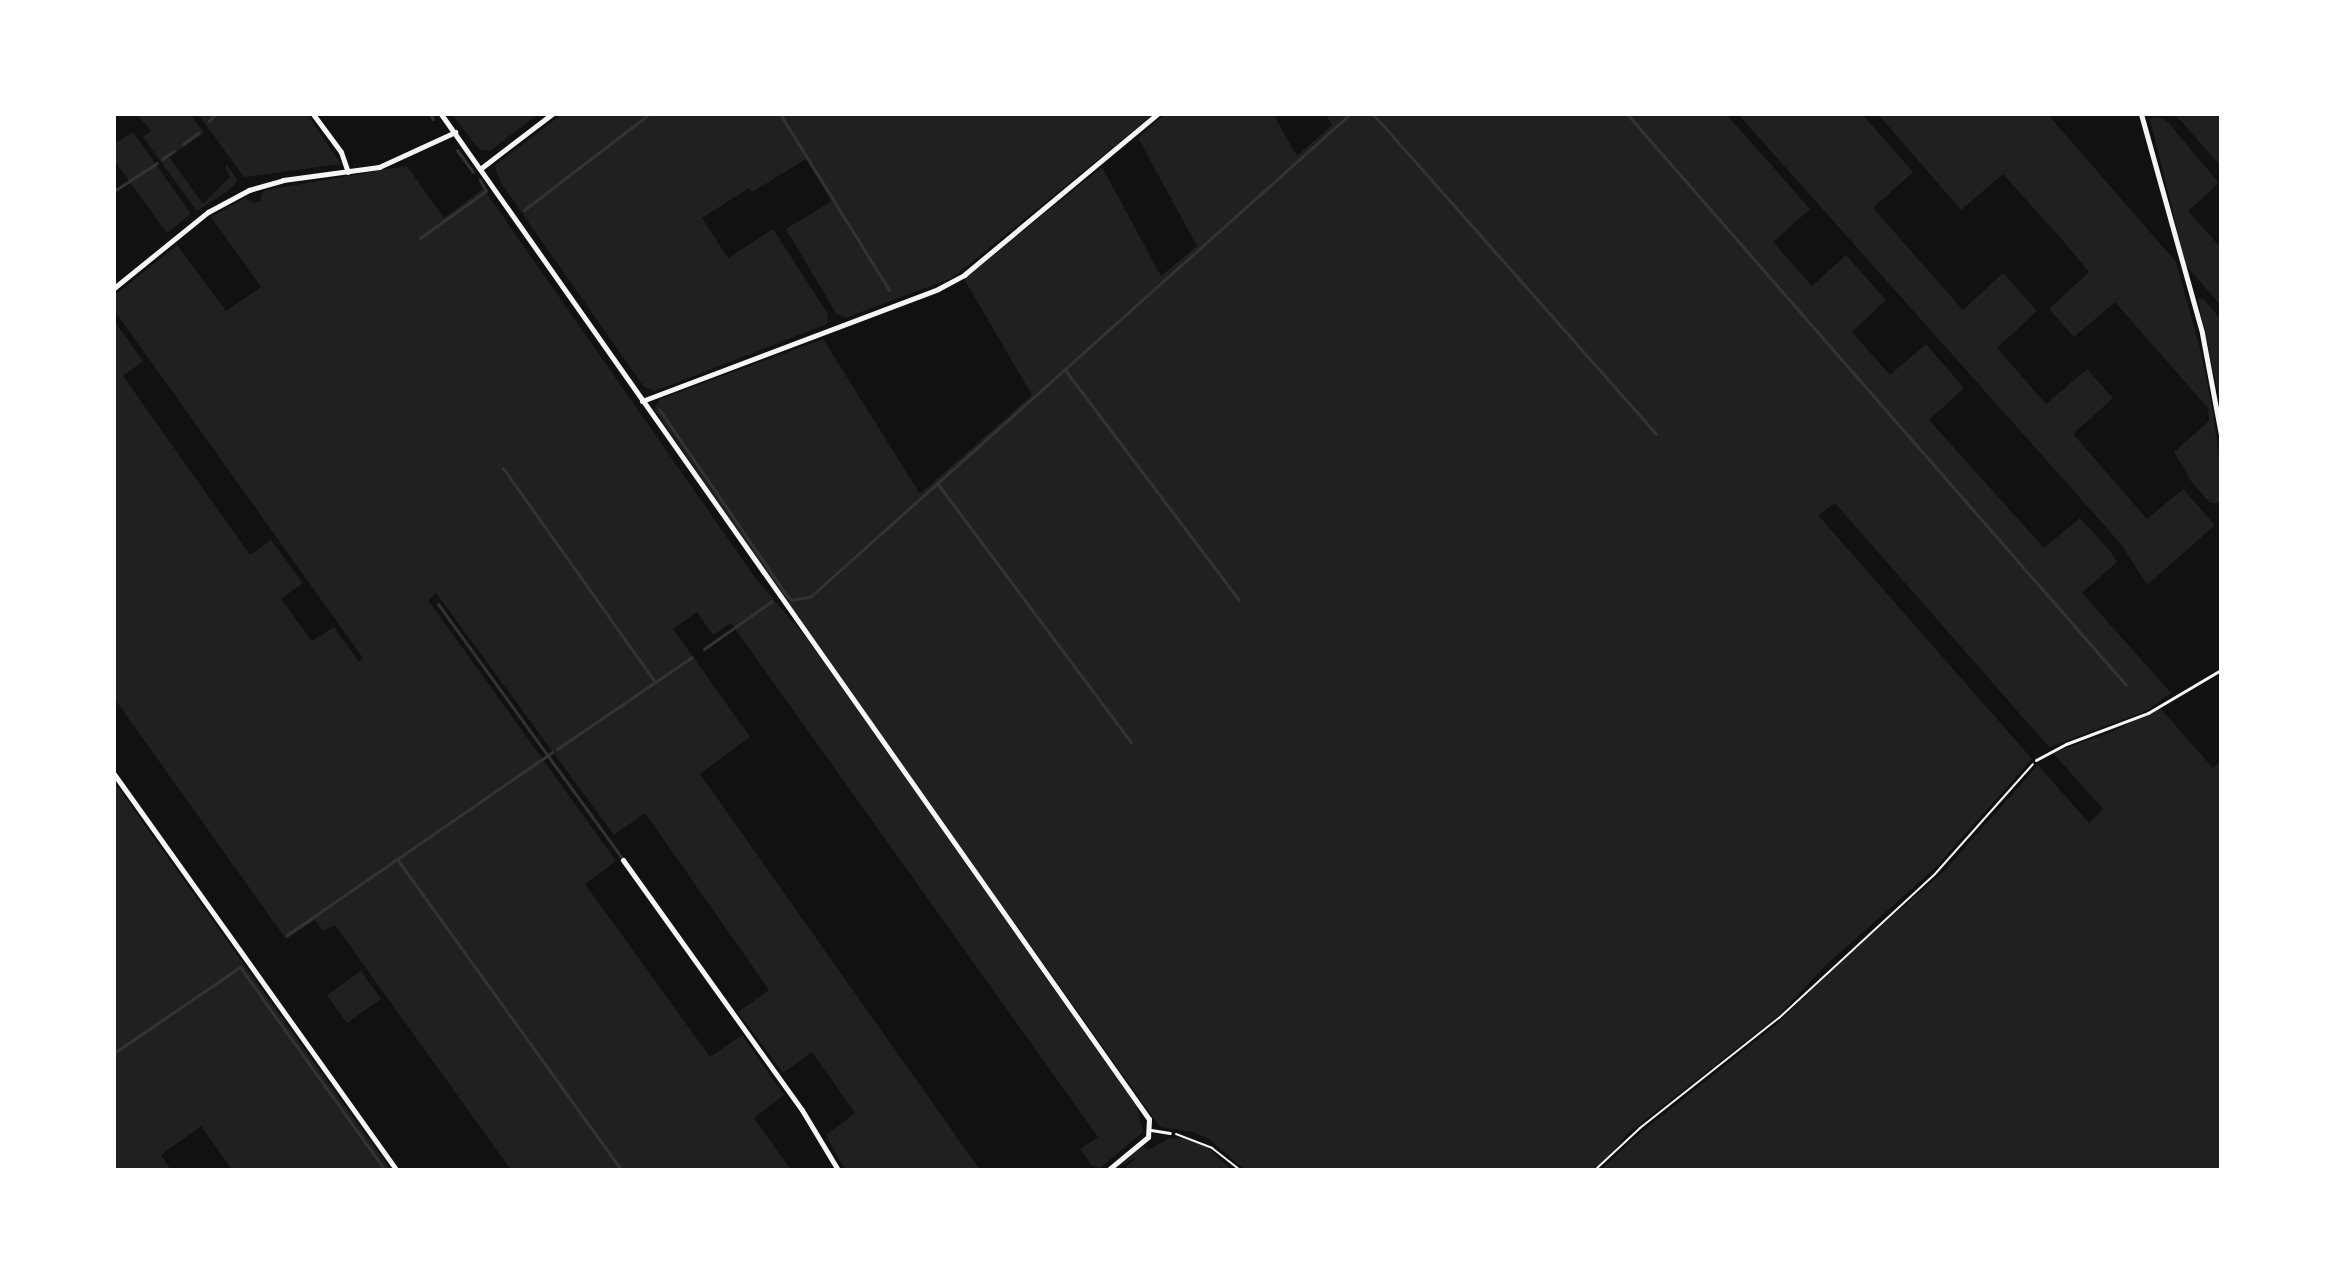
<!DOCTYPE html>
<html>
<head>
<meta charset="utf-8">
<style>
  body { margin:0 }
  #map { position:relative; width:2335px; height:1284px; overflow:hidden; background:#111; font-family:"Space Grotesk",sans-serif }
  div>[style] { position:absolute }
  .green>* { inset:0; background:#202020 }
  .stream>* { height:3px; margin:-1.5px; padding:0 1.5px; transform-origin:1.5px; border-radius:1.5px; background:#333 }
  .path>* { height:2px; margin:-1px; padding:0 1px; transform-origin:1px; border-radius:1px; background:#f5f5f5 }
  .service>* { height:3px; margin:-1.5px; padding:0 1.5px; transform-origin:1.5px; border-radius:1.5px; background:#f5f5f5 }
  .minor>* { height:5px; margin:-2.5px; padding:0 2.5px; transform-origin:2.5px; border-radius:2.5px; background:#f5f5f5 }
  span { translate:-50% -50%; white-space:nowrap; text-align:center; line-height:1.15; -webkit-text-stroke:6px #fff; paint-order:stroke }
  .frame { position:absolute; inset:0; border:116px solid #fff; pointer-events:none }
</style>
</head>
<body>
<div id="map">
  <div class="green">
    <div style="clip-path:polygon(137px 114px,190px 114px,204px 133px,169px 157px,203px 204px,230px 177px,225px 168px,227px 165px,238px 181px,226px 192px,197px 211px,143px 137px,151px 131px)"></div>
    <div style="clip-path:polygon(198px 114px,307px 114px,341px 164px,244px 177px)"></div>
    <div style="clip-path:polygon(452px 114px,538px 114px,490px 151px,481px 150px,473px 142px)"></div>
    <div style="clip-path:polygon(562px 114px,1154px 114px,952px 278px,845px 318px,836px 313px,786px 229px,832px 201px,806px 159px,752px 192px,749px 188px,702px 218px,728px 258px,773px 229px,828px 314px,827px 324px,655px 391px,644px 387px,501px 183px,494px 166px)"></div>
    <div style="clip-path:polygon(1165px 114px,1273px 114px,1297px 156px,1332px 125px,1326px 114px,1726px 114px,1810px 209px,1773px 242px,1812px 286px,1846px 255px,1886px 300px,1852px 332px,1890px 375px,1926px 344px,1964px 388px,1929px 420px,2044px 548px,2080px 518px,2110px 551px,2117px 562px,2082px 593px,2171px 693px,2146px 711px,2049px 747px,1835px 503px,1818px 515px,2032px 759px,1934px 869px,1826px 965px,1778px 1016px,1627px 1134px,1605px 1162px,1590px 1170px,1245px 1170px,1209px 1139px,1193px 1132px,1160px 1127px,784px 599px,654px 409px,660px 399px,823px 339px,920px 494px,1032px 395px,964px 279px,1102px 167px,1161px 276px,1197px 246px,1138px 138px)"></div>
    <div style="clip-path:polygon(1738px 114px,1862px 114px,1913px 172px,1873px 208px,1963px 310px,2003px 273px,2037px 311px,1997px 348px,2046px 404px,2087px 369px,2113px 398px,2073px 434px,2147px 519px,2183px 489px,2215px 525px,2147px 585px,2121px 544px)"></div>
    <div style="clip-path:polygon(1878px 114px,2053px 114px,2050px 117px,2176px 262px,2201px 352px,2213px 413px,2221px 471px,2221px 503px,2210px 503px,2191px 481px,2174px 452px,2209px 421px,2208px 408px,2115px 302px,2074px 337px,2049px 309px,2089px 272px,2065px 243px,2003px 174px,1961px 210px)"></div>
    <div style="clip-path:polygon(2174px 114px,2221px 114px,2221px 167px,2184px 124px)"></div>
    <div style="clip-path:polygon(2158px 117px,2167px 121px,2219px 183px,2188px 211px,2221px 248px,2221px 306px,2186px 265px,2150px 119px)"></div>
    <div style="clip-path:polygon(133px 132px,191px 214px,167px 233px,114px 160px,114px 144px)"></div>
    <div style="clip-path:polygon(407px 166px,444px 218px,483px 189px,490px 198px,756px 579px,808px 640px,1137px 1107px,1143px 1132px,1100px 1168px,1092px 1166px,1080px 1149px,1098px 1137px,731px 623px,713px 635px,697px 612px,673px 629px,750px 737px,700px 774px,980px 1170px,845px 1170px,826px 1135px,855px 1113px,812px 1052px,783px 1073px,738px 1012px,769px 990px,645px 813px,614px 835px,436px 593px,428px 600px,616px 861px,585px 884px,710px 1057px,742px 1035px,784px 1095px,754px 1118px,791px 1170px,511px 1170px,335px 925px,323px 931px,315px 920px,286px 939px,114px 698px,114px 321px,143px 361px,123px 376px,250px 555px,271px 540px,303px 583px,281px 599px,312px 641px,334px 627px,359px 662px,363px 658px,114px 310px,114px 296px,177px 245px,226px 311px,261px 287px,211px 217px,245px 198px,254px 203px,261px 201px,261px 194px,266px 190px)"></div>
    <div style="clip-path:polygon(2203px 298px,2221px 320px,2221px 407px,2198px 299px)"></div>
    <div style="clip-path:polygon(2160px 708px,2213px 768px,2221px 760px,2221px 1170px,1601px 1170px,1634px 1138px,1777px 1024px,1847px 956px,1944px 871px,2038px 765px,2089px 823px,2103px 809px,2053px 753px,2116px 730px)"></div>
    <div style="clip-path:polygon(114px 782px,240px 959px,391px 1170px,232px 1170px,201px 1126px,161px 1155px,171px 1170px,114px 1170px)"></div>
    <div style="clip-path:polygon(361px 971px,381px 999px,347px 1023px,327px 995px)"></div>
    <div style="clip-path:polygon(1185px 1137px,1206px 1146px,1232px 1170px,1123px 1170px,1136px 1157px,1114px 1170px,1143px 1146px,1148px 1150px,1168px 1139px)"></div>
  </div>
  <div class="stream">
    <div style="left:430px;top:114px;width:6px;rotate:59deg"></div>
    <div style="left:780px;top:114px;width:207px;rotate:58.2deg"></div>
    <div style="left:1373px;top:114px;width:427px;rotate:48.5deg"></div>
    <div style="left:1627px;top:114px;width:758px;rotate:48.85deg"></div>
    <div style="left:209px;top:121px;width:9px;rotate:-49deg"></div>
    <div style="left:183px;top:144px;width:19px;rotate:-36deg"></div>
    <div style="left:457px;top:150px;width:27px;rotate:54deg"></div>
    <div style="left:162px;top:159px;width:14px;rotate:-34deg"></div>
    <div style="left:114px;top:191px;width:51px;rotate:-33.1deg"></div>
    <div style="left:524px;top:210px;width:158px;rotate:-37.5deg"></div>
    <div style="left:420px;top:238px;width:81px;rotate:-35.5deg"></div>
    <div style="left:486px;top:191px;width:13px;rotate:-119deg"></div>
    <div style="left:1065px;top:370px;width:288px;rotate:52.9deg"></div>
    <div style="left:659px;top:409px;width:223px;rotate:55.6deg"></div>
    <div style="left:785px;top:593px;width:9px;rotate:49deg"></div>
    <div style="left:791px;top:600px;width:19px;rotate:-9deg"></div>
    <div style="left:810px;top:597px;width:724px;rotate:-41.81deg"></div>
    <div style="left:503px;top:468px;width:262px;rotate:54.6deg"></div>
    <div style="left:937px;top:483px;width:324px;rotate:53.2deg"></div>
    <div style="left:438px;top:604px;width:316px;rotate:54.1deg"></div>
    <div style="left:704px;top:649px;width:83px;rotate:-35.2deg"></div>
    <div style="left:557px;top:749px;width:163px;rotate:-34.3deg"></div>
    <div style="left:397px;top:859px;width:383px;rotate:54.2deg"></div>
    <div style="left:287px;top:935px;width:322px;rotate:-34.6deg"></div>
    <div style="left:114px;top:1053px;width:153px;rotate:-34.3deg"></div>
    <div style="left:240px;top:967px;width:249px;rotate:54.5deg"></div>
  </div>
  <div class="path">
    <div style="left:1176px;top:1134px;width:39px;rotate:21deg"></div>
    <div style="left:1212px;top:1148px;width:36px;rotate:38deg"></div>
    <div style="left:1595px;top:1170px;width:62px;rotate:-43deg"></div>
    <div style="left:1640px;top:1128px;width:177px;rotate:-38.4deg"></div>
    <div style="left:1779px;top:1018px;width:212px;rotate:-42.7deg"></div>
    <div style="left:1935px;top:874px;width:147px;rotate:-48.3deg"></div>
  </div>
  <div class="service">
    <div style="left:2036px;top:760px;width:34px;rotate:-28deg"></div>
    <div style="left:2066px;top:744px;width:88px;rotate:-20.7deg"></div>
    <div style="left:2148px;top:713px;width:82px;rotate:-30.6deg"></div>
    <div style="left:1151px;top:1130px;width:19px;rotate:9deg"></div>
  </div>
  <div class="minor">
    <div style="left:313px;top:114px;width:47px;rotate:53.6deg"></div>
    <div style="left:341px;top:152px;width:21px;rotate:71deg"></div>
    <div style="left:441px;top:114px;width:1229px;rotate:54.84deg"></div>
    <div style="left:1149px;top:1119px;width:18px;rotate:93deg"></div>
    <div style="left:1148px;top:1137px;width:52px;rotate:140.5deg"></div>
    <div style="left:2141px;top:114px;width:227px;rotate:74.4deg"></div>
    <div style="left:2202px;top:333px;width:104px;rotate:79.4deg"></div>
    <div style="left:480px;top:169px;width:91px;rotate:-37.4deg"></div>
    <div style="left:114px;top:288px;width:121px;rotate:-39deg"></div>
    <div style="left:208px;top:212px;width:47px;rotate:-28.2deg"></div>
    <div style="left:249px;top:190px;width:35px;rotate:-16deg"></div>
    <div style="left:283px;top:180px;width:97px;rotate:-7.7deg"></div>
    <div style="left:379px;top:167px;width:84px;rotate:-24.7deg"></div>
    <div style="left:642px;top:401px;width:316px;rotate:-20.7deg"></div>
    <div style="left:938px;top:289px;width:30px;rotate:-28deg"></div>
    <div style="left:964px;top:275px;width:251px;rotate:-39.8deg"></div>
    <div style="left:2221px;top:651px;width:34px;rotate:90deg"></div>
    <div style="left:114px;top:774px;width:486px;rotate:54.5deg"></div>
    <div style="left:623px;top:860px;width:307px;rotate:54.4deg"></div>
    <div style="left:802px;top:1110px;width:70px;rotate:59deg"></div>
  </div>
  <div class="frame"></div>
</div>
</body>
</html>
